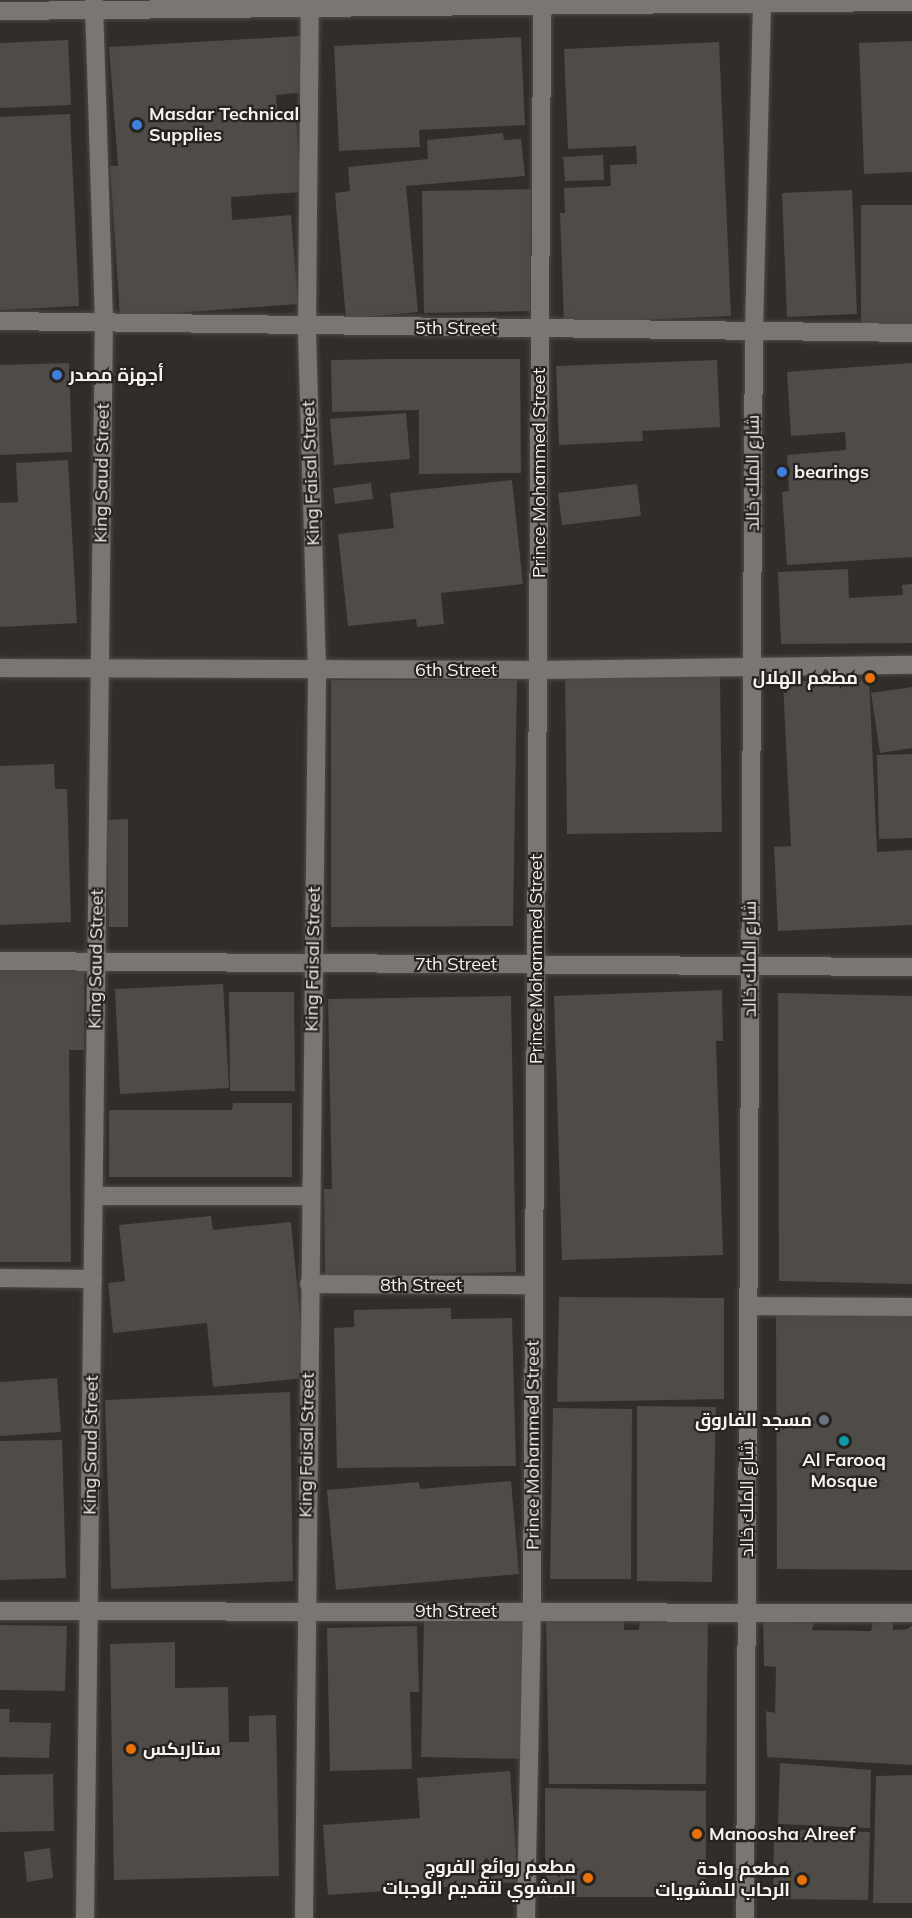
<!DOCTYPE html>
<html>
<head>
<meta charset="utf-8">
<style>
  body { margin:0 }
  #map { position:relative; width:912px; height:1918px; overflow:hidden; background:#312d29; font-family:Mulish,Cairo,sans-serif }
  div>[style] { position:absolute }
  .building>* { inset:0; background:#4f4b47 }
  .roads { filter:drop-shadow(0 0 2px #4d4a47) drop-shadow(0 0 2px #4d4a47) }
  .minor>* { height:18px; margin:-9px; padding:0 9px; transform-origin:9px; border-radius:9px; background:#7a7671 }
  .dots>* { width:16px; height:16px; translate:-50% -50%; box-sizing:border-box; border:3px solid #272320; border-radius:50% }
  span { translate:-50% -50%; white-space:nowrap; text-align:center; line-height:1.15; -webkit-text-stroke:4.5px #272320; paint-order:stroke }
  .poi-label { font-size:18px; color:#f5f3f0; font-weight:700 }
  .left { translate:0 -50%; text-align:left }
  .right { translate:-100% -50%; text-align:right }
  .street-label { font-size:18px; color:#f5f3f0 }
</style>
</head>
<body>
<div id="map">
  <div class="building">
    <div style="clip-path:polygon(301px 36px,305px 92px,276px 95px,278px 119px,296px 117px,301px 192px,231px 197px,232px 220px,291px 215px,298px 304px,120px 317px,110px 166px,118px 166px,109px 47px)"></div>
    <div style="clip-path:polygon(521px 37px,525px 125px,419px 130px,420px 147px,339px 151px,334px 46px)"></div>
    <div style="clip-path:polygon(68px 40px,71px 105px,0 108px,0 43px)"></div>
    <div style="clip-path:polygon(912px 41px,912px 172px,864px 174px,859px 43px)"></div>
    <div style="clip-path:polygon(719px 42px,731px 316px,564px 323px,560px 213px,565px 213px,564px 188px,611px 186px,610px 165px,637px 164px,636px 146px,568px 149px,564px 49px)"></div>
    <div style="clip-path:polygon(70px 114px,79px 306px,0 310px,0 117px)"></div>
    <div style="clip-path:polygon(503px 133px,504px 140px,521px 139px,525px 176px,406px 186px,418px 312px,346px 319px,335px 193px,350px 191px,348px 167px,428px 159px,427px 140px)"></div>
    <div style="clip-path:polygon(603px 155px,604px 180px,565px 181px,563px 157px)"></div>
    <div style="clip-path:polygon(531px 189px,530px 311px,424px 313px,422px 191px)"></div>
    <div style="clip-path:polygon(852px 190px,857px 314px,787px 317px,782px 193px)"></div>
    <div style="clip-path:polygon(861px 205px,912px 205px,912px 324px,861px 324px)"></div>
    <div style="clip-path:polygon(388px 359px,520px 359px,521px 473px,419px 474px,419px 410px,332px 412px,331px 360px)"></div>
    <div style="clip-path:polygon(717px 360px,720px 427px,642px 431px,643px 441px,559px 445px,556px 366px)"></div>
    <div style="clip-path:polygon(69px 363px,72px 452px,0 455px,0 365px)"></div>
    <div style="clip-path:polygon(912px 363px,912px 557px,787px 565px,782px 492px,789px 491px,787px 455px,846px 450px,845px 432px,791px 436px,787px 372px)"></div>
    <div style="clip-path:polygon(406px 413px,410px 459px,334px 465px,330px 419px)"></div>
    <div style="clip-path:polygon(68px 460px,77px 623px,0 627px,0 503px,18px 502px,16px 463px)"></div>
    <div style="clip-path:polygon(512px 480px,523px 584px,441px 593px,444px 624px,417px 627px,416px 619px,348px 626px,338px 534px,394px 528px,390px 493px)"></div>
    <div style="clip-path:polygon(371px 483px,373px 499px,335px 504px,333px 488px)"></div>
    <div style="clip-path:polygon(637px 484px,641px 516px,562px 525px,558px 493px)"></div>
    <div style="clip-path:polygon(848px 569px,849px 598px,903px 595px,902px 585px,912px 584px,912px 643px,781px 644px,778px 572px)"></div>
    <div style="clip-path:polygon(720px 672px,722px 832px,567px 834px,565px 674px)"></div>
    <div style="clip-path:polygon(869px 678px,877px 852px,912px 850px,912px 925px,778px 931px,774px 847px,791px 846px,783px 682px)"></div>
    <div style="clip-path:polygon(331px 680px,517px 680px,513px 926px,331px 927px)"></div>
    <div style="clip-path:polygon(912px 687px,912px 748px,880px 753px,871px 693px)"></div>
    <div style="clip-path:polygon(912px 754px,912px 838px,879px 839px,877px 755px)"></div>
    <div style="clip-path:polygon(54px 764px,55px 789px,67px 789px,71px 922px,0 925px,0 766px)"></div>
    <div style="clip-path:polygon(128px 819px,128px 927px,109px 927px,107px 820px)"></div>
    <div style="clip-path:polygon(84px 964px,84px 1050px,69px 1050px,71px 1262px,0 1262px,0 965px)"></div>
    <div style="clip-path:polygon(223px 984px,229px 1088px,120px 1094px,115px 989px)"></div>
    <div style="clip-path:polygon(722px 990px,723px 1041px,716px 1041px,723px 1255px,562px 1260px,554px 996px)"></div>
    <div style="clip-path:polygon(229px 992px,294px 992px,295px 1091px,230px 1091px)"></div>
    <div style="clip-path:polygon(778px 993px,912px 996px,912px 1284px,779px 1281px)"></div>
    <div style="clip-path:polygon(511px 996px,516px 1272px,325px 1276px,324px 1189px,332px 1189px,328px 999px)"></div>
    <div style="clip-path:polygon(233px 1103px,292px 1103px,292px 1177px,109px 1177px,109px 1110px,232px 1110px)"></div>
    <div style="clip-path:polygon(211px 1216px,213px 1230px,291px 1222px,306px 1378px,213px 1387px,207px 1323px,113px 1333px,108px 1283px,125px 1281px,119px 1225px)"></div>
    <div style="clip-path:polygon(559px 1297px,724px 1298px,724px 1399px,557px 1402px)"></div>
    <div style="clip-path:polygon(451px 1308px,451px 1319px,512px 1318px,516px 1466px,337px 1468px,334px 1328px,354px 1327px,354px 1310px)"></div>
    <div style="clip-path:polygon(776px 1309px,912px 1312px,912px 1570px,777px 1569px)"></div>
    <div style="clip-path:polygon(57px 1378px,61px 1432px,0 1436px,0 1382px)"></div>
    <div style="clip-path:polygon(290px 1392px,293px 1581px,111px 1589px,105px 1400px)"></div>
    <div style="clip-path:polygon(637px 1406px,716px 1407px,712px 1582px,637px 1581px)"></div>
    <div style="clip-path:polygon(553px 1408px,632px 1409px,631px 1579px,550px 1579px)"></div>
    <div style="clip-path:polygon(62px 1440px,66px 1578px,0 1580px,0 1441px)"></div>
    <div style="clip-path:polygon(511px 1481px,519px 1574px,336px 1590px,327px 1490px,419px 1482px,420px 1489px)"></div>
    <div style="clip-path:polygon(546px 1617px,624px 1617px,624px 1630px,639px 1630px,640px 1617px,708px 1618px,706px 1784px,549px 1784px)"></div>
    <div style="clip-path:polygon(424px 1618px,533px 1620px,530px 1759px,421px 1757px)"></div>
    <div style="clip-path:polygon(763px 1621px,814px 1623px,812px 1630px,871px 1631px,873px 1622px,893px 1622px,893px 1630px,908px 1629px,912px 1625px,912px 1765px,767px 1757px,766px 1711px,775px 1713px,776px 1667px,764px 1666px)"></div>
    <div style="clip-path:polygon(0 1625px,67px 1626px,65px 1691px,0 1690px)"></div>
    <div style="clip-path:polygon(417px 1626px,419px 1692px,410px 1692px,412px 1769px,330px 1771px,327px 1628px)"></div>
    <div style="clip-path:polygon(175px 1642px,175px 1688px,228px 1687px,229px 1742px,249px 1742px,249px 1716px,276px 1715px,279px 1876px,114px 1880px,110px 1644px)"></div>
    <div style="clip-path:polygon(0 1709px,10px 1709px,9px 1722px,51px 1723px,49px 1758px,0 1757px)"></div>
    <div style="clip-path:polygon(780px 1763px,871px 1770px,870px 1828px,778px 1824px)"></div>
    <div style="clip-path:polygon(510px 1771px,518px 1882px,328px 1895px,323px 1825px,420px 1818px,417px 1778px)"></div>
    <div style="clip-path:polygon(53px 1774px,54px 1831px,0 1832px,0 1775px)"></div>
    <div style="clip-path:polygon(912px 1775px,912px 1903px,873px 1903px,876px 1776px)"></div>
    <div style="clip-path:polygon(545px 1788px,706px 1791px,706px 1897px,545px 1897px)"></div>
    <div style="clip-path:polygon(774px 1829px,870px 1832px,868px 1900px,773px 1899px)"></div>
    <div style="clip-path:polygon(50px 1848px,53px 1878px,27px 1882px,24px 1852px)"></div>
  </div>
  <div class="roads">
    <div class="minor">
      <div style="left:0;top:11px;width:912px;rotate:-0.57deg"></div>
      <div style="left:0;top:321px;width:912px;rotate:0.75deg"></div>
      <div style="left:0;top:668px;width:537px;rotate:0.21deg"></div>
      <div style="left:537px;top:670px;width:375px;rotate:-0.8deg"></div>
      <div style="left:0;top:961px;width:912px;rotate:0.38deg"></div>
      <div style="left:94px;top:1196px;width:216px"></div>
      <div style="left:0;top:1278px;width:93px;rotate:0.6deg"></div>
      <div style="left:309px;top:1284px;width:225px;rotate:0.3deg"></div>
      <div style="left:748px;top:1306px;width:164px;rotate:0.3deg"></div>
      <div style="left:0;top:1611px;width:912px;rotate:0.13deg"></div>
      <div style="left:85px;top:1918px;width:1596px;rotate:-89.32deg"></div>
      <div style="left:104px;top:322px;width:322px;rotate:-91.8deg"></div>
      <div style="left:304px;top:1918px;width:1248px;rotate:-89.4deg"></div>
      <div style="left:317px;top:670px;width:342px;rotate:-91.7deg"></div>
      <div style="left:307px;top:328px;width:328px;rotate:-89.5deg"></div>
      <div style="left:526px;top:1918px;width:307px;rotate:-88.9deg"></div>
      <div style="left:532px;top:1611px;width:1611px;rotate:-89.64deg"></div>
      <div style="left:745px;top:1918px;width:1587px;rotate:-89.68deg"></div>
      <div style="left:754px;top:331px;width:331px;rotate:-88.6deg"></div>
    </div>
  </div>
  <div class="dots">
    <div style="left:137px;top:125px;background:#3f7fe0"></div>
    <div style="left:57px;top:375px;background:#3f7fe0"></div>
    <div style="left:782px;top:472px;background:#3f7fe0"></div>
    <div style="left:870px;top:678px;background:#e8710a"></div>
    <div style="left:824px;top:1420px;background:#6b7280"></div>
    <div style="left:844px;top:1441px;background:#0f9aa8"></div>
    <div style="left:131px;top:1749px;background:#e8710a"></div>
    <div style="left:697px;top:1834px;background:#e8710a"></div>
    <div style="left:588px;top:1878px;background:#e8710a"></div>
    <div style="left:802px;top:1880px;background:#e8710a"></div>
  </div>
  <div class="poi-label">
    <span class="left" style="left:149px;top:125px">Masdar Technical<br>Supplies</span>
    <span class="left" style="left:69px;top:375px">أجهزة مصدر</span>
    <span class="left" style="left:794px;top:472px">bearings</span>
    <span class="right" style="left:858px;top:678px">مطعم الهلال</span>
    <span class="right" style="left:812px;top:1420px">مسجد الفاروق</span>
    <span style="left:844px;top:1471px">Al Farooq<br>Mosque</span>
    <span class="left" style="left:143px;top:1749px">ستاربكس</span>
    <span class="left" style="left:709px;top:1834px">Manoosha Alreef</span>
    <span class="right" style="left:576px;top:1878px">مطعم روائع الفروج<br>المشوي لتقديم الوجبات</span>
    <span class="right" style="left:790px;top:1880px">مطعم واحة<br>الرحاب للمشويات</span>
  </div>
  <div class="street-label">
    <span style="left:456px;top:328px">5th Street</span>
    <span style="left:102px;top:473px;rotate:-89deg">King Saud Street</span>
    <span style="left:311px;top:473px;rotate:-92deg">King Faisal Street</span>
    <span style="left:539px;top:473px;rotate:-90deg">Prince Mohammed Street</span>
    <span style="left:753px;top:473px;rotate:-90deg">شارع الملك خالد</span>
    <span style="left:456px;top:670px">6th Street</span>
    <span style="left:96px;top:959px;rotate:-89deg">King Saud Street</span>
    <span style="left:313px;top:959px;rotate:-89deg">King Faisal Street</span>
    <span style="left:536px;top:959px;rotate:-90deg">Prince Mohammed Street</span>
    <span style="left:750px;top:959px;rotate:-90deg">شارع الملك خالد</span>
    <span style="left:456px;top:964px">7th Street</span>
    <span style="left:421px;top:1285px">8th Street</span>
    <span style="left:91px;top:1445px;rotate:-89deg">King Saud Street</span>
    <span style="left:307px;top:1445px;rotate:-89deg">King Faisal Street</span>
    <span style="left:533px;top:1445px;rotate:-90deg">Prince Mohammed Street</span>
    <span style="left:747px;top:1499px;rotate:-90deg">شارع الملك خالد</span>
    <span style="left:456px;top:1611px">9th Street</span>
  </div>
</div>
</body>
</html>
